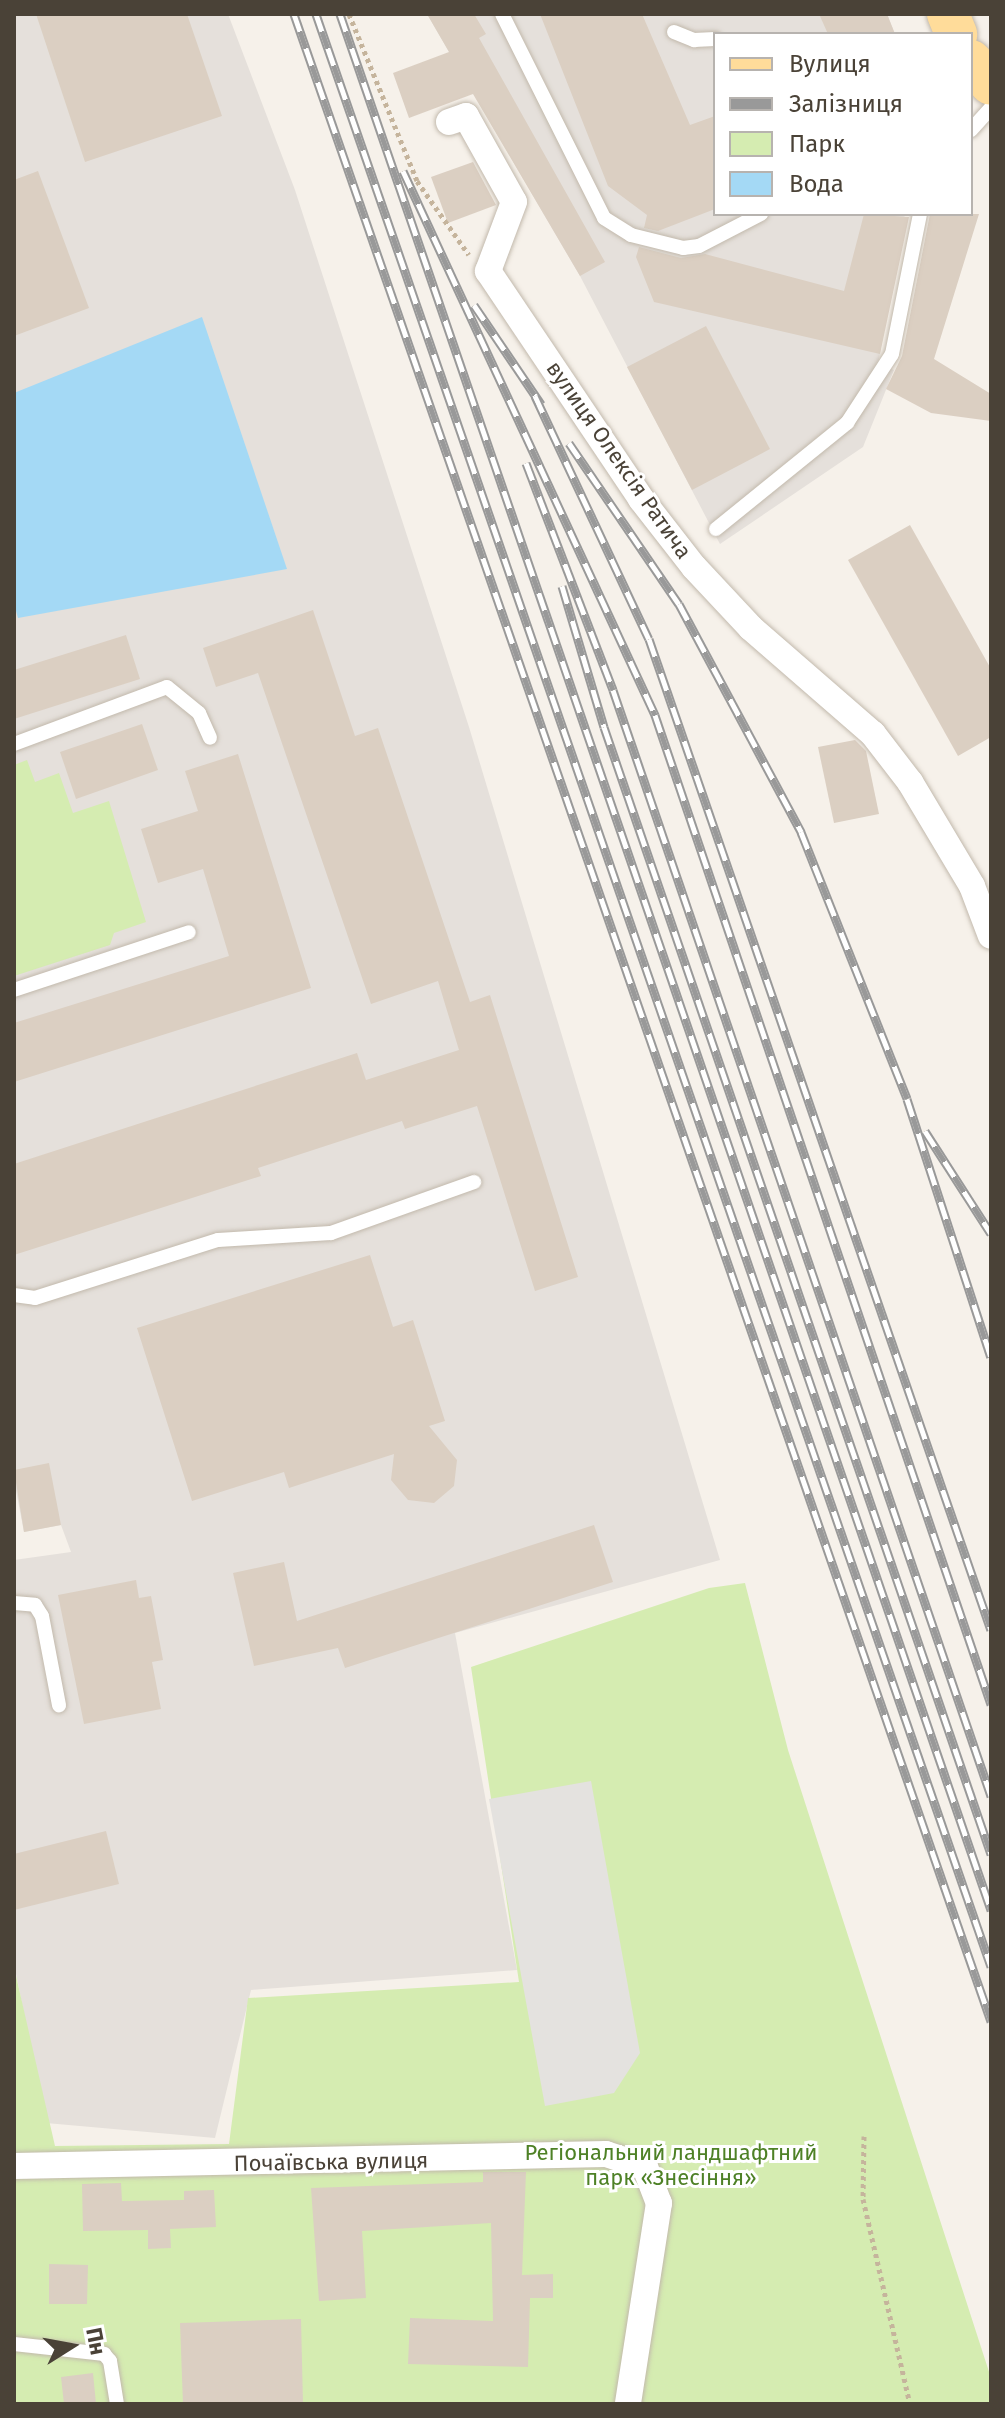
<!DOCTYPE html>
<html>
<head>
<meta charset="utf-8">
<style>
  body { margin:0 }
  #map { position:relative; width:1005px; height:2418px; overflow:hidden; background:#f6f1ea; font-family:"Fira Sans",sans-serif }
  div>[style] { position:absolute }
  .industrial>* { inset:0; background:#e5e0db }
  .green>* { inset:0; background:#d5ecb1 }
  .parking>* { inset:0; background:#e4e2df }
  .water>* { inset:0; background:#a4d9f5 }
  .building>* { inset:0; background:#dbcfc2 }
  .path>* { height:5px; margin-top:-2.5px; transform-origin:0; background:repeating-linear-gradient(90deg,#c5b49c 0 4px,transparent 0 8px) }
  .roads { filter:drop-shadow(0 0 2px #c2b9ac) drop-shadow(0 0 2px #c2b9ac) }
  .service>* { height:14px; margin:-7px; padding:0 7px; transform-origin:7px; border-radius:7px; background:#fff }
  .minor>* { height:26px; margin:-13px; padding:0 13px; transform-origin:13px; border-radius:13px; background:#fff }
  .primary>* { height:42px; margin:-21px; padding:0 21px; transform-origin:21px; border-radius:21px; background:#ffdc9a }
  .rail>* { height:9px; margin-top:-4.5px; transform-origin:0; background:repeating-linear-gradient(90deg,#fff 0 18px,#999 0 36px); box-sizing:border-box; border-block:2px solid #999 }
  span { translate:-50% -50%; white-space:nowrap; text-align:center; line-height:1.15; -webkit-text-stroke:6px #fff; paint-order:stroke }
  .street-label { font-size:22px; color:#4a4237 }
  .park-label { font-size:22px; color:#4e8126 }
  .frame { position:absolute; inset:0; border:16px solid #4a4237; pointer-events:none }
  .legend { position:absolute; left:713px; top:32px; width:260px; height:184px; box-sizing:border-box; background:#fff; border:2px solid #b7b3af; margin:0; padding:10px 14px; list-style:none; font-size:24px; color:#4a4237 }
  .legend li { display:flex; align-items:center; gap:16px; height:40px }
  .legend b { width:40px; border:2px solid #b7b3af }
  .north { position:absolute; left:32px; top:2306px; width:80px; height:80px; -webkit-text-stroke:6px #fff; paint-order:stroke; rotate:79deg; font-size:22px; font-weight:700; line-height:32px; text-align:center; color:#4a4237 }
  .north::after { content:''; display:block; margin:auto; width:28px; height:36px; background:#4a4237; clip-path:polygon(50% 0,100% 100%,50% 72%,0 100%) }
</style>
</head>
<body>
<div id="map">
  <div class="industrial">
    <div style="clip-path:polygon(14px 14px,228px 14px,295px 190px,469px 727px,720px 1560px,455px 1633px,517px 1970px,251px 1990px,215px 2138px,46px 2123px,14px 1964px,14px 1560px,71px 1552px,61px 1525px,24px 1532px,14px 1480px)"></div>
    <div style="clip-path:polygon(427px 14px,887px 14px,895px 34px,715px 34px,715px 214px,905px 214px,878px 364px,894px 370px,863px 447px,720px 544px,580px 276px)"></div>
  </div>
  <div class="green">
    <div style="clip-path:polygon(27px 760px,35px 782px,59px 773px,73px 813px,109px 801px,146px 922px,114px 933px,110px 945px,14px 976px,14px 765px)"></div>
    <div style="clip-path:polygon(745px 1583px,788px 1750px,991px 2378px,991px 2404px,14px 2404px,14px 1967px,55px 2146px,229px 2144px,248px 1998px,519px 1982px,471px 1667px,709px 1588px)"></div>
  </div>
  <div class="parking">
    <div style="clip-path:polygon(591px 1781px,640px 2053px,614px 2093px,545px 2106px,489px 1799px)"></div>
  </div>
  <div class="water">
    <div style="clip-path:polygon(202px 317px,287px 569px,18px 618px,14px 604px,14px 393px)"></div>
  </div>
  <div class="building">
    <div style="clip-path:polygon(36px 14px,187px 14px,222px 116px,85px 162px)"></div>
    <div style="clip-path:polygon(427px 14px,474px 14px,486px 34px,479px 38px,605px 262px,580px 276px,473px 94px,409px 118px,393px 73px,449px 52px)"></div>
    <div style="clip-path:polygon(540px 14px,642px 14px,690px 125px,715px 116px,715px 209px,658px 231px,644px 228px,647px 215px,608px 186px)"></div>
    <div style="clip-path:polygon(819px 14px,887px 14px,895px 34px,828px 34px)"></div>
    <div style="clip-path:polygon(473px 162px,496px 205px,448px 223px,431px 177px)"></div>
    <div style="clip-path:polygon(38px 171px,89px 308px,14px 336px,14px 180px)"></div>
    <div style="clip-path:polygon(864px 214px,909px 217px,880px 354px,654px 302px,636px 257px,639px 247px,681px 258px,705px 254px,844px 291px)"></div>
    <div style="clip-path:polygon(930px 214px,979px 214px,934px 359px,991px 394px,991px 421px,931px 413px,886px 389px,902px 356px)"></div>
    <div style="clip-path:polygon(706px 326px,770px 449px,692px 490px,627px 367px)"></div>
    <div style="clip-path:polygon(910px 525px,991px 669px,991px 737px,958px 756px,848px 560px)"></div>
    <div style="clip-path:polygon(313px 610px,355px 736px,378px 728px,470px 1002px,490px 995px,578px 1277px,535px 1291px,477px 1106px,405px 1129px,402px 1121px,258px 1168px,261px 1176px,14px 1255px,14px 1164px,357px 1053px,366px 1080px,459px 1050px,438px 981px,371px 1004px,258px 673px,216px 687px,203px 648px)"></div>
    <div style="clip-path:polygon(126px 635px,140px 679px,14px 719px,14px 670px)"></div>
    <div style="clip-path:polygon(142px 724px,158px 770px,76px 799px,60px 752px)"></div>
    <div style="clip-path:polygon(855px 740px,866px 751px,879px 814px,834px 823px,818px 747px)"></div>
    <div style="clip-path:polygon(238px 754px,311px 988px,14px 1082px,14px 1023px,229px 956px,203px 869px,158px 883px,141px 829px,198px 811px,185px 771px)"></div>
    <div style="clip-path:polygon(370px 1255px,393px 1327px,413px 1320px,445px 1421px,429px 1426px,457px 1460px,454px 1486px,434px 1503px,408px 1500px,391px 1480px,394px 1454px,289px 1488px,284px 1472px,192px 1501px,137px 1328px)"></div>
    <div style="clip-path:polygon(49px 1463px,61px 1525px,24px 1532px,14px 1470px)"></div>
    <div style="clip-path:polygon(594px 1525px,613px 1582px,345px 1668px,338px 1648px,254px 1666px,233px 1573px,284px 1562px,297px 1621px)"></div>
    <div style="clip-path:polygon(136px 1580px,139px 1598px,151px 1596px,163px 1660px,152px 1662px,161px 1709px,84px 1724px,58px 1595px)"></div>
    <div style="clip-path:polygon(106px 1831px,119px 1884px,14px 1910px,14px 1854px)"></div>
    <div style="clip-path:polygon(483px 2172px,526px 2172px,522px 2275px,553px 2274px,553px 2298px,530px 2298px,528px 2367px,408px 2364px,410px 2318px,493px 2321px,491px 2223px,362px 2231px,366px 2298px,319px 2301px,311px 2188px,483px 2182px)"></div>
    <div style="clip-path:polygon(121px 2183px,122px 2201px,184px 2200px,184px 2191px,214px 2190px,216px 2227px,170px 2229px,171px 2248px,148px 2249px,148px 2230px,83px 2231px,82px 2184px)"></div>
    <div style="clip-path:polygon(49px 2264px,88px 2265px,87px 2304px,49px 2304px)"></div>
    <div style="clip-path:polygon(301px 2319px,303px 2404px,183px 2404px,180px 2323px)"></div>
    <div style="clip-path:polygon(93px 2373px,96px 2404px,64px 2404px,61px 2377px)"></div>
  </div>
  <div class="path">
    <div style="left:349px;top:14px;width:180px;rotate:67.8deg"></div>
    <div style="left:417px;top:181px;width:90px;rotate:54.9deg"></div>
    <div style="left:864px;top:2136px;width:63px;rotate:90.9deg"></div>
    <div style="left:863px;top:2199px;width:210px;rotate:77.1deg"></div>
  </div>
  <div class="roads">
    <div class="service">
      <div style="left:502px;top:14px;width:228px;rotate:63.4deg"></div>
      <div style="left:604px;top:218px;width:32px;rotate:32deg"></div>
      <div style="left:631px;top:235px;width:54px;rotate:14deg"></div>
      <div style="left:683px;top:248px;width:16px;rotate:-7deg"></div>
      <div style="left:699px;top:246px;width:70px;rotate:-27.3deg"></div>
      <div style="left:674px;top:32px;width:22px;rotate:22deg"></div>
      <div style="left:694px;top:40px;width:21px;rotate:-3deg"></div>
      <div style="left:971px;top:130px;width:30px;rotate:-48deg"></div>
      <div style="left:716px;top:529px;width:169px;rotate:-39deg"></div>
      <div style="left:847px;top:423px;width:82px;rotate:-56.9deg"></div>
      <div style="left:892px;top:354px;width:143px;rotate:-78.7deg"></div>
      <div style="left:14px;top:744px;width:163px;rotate:-20.4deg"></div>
      <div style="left:167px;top:687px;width:41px;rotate:39.1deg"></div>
      <div style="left:199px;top:713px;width:27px;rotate:66deg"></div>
      <div style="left:14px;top:990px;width:184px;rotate:-18.3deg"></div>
      <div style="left:14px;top:1295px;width:21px;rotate:8deg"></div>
      <div style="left:35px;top:1298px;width:192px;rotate:-17.6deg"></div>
      <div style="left:218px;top:1240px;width:113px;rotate:-3.5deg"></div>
      <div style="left:331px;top:1233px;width:152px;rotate:-19.6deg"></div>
      <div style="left:14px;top:1603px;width:21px;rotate:5deg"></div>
      <div style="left:35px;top:1605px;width:13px;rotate:58deg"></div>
      <div style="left:42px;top:1616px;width:91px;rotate:79.2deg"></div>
      <div style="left:14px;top:2344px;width:91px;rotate:6.3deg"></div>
      <div style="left:104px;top:2354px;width:9px;rotate:49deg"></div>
      <div style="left:110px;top:2361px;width:44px;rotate:80.8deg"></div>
    </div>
    <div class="minor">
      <div style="left:449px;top:122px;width:18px;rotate:-19deg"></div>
      <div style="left:466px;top:116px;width:98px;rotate:60.8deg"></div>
      <div style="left:514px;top:202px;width:74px;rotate:110.6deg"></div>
      <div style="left:488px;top:271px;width:275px;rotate:56.1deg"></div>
      <div style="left:641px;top:499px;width:86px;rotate:52.1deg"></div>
      <div style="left:694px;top:567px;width:83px;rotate:46.9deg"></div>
      <div style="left:751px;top:628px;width:162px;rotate:41deg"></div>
      <div style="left:873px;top:734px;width:61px;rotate:52.4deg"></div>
      <div style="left:910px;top:782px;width:121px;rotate:59.2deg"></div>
      <div style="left:972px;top:886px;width:53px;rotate:69.2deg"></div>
      <div style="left:14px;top:2166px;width:592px;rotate:-1.16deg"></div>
      <div style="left:606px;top:2154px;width:41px;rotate:18.4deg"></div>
      <div style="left:645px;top:2167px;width:39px;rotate:69deg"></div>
      <div style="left:659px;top:2203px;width:203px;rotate:98.8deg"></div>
    </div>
    <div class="primary">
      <div style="left:948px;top:14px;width:22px;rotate:68deg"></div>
      <div style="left:971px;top:61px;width:30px;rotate:49deg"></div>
    </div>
  </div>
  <div class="rail">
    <div style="left:294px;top:14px;width:2125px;rotate:70.85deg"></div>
    <div style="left:316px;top:14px;width:2066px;rotate:70.93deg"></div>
    <div style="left:340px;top:14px;width:2005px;rotate:71.05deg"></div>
    <div style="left:403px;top:171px;width:600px;rotate:65.14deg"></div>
    <div style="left:655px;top:715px;width:1045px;rotate:71.24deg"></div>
    <div style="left:474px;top:305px;width:120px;rotate:55.9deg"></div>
    <div style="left:535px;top:396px;width:268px;rotate:64.9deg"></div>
    <div style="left:649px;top:639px;width:1048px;rotate:70.96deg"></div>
    <div style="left:569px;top:443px;width:195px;rotate:55.7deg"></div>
    <div style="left:679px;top:604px;width:259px;rotate:61.8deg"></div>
    <div style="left:801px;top:832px;width:287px;rotate:68.3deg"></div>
    <div style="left:907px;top:1099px;width:271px;rotate:72deg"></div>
    <div style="left:526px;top:463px;width:243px;rotate:69deg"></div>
    <div style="left:613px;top:690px;width:1169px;rotate:71.13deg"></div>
    <div style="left:562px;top:586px;width:147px;rotate:73.4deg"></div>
    <div style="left:604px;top:727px;width:1192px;rotate:71.05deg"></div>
    <div style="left:925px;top:1131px;width:122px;rotate:57.3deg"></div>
  </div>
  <div class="street-label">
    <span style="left:619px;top:460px;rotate:55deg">вулиця Олексія Ратича</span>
    <span style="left:331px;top:2162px;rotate:-1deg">Почаївська вулиця</span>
  </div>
  <div class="park-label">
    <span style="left:671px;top:2165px">Регіональний ландшафтний<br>парк «Знесіння»</span>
  </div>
  <div class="frame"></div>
  <ul class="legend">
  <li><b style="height:10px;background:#ffdc9a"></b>Вулиця</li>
  <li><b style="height:10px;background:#999"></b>Залізниця</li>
  <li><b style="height:22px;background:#d5ecb1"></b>Парк</li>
  <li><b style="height:22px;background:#a4d9f5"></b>Вода</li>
  </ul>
  <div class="north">Пн</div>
</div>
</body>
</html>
